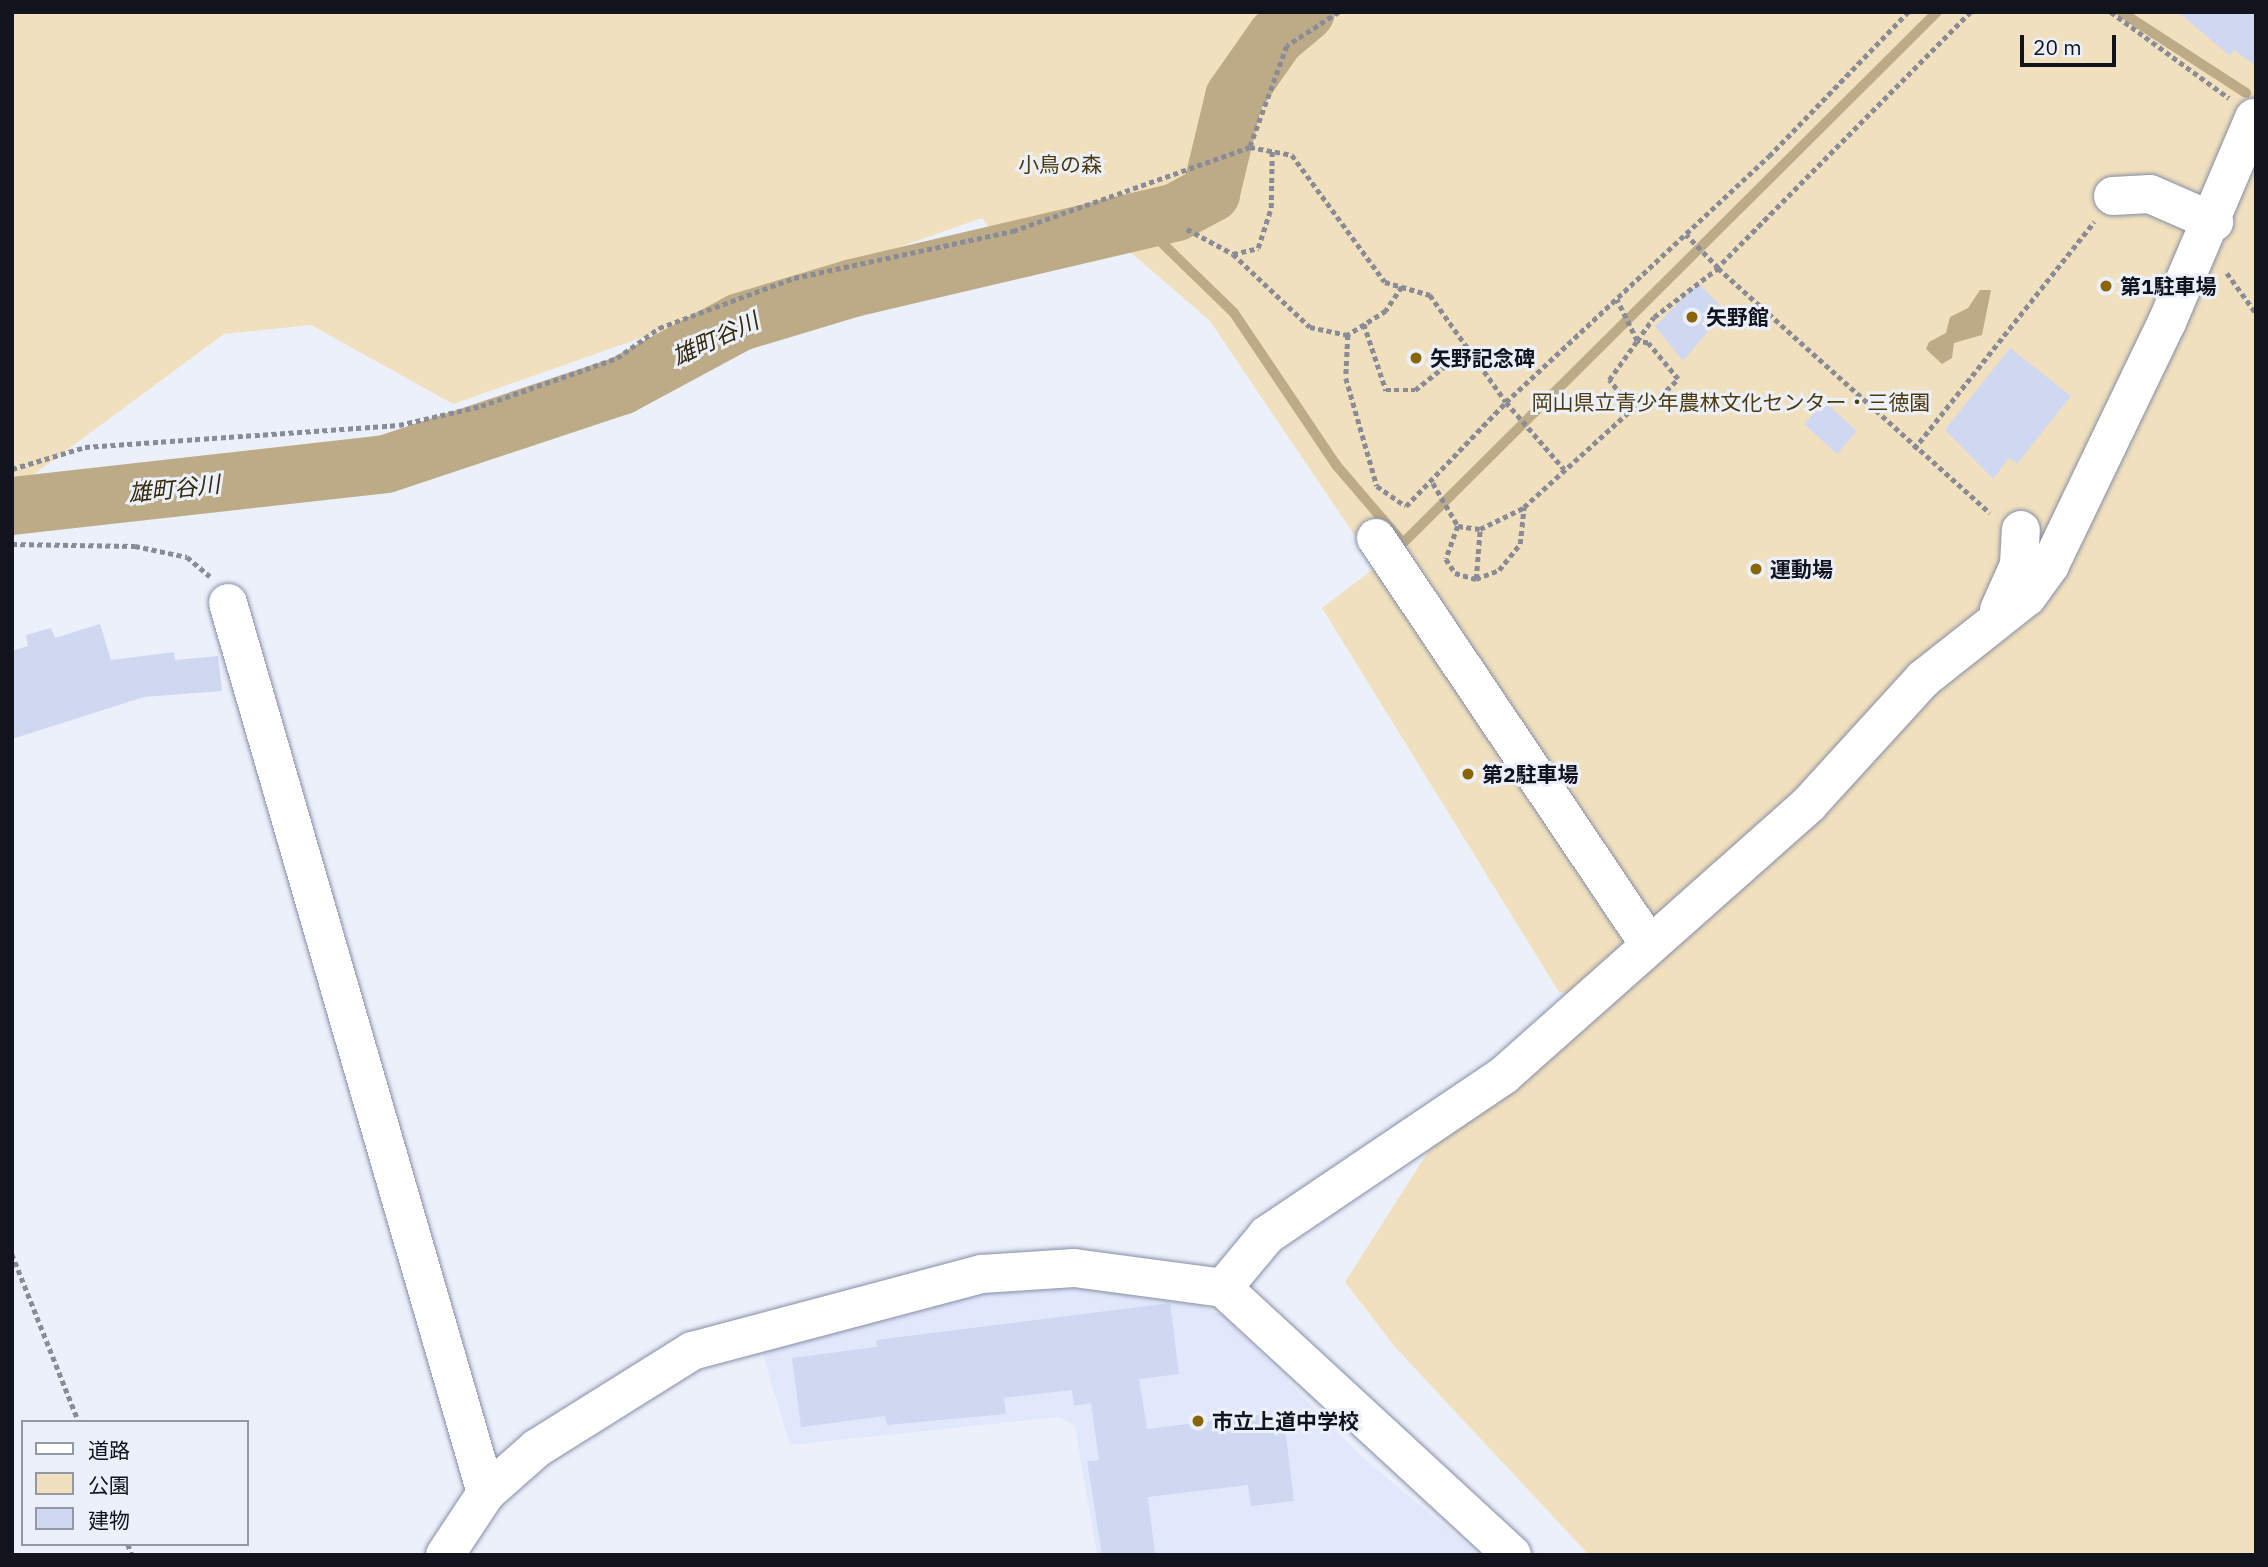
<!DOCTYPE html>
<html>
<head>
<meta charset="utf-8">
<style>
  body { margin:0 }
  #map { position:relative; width:2268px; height:1567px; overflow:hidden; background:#ecf0fb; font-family:"IBM Plex Sans","Noto Sans JP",sans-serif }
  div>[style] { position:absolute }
  .built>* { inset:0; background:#e1e8fc }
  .green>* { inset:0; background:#f1e0bd }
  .water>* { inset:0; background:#bcab86 }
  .stream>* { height:10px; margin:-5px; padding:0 5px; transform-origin:5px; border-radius:5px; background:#bcab86 }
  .river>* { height:58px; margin:-29px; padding:0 29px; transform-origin:29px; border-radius:29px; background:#bcab86 }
  .building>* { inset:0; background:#cfd7f1 }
  .path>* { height:4.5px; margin-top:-2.25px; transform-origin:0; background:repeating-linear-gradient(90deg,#898c96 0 5px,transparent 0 8.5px) }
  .roads { filter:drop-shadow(0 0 2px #868ea6) drop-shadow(0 0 2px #868ea6) }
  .minor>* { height:38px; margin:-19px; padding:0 19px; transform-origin:19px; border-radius:19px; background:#fff }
  .dots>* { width:19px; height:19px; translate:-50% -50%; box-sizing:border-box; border:4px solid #ecf0fb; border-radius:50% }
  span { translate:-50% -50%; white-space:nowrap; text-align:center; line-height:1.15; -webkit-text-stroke:6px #ecf0fb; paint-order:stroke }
  .park-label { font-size:21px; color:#4d3a0b }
  .poi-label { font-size:21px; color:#12141d; font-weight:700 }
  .left { translate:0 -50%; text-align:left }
  .water-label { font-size:23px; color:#352808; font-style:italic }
  .frame { position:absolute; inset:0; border:14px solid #12141d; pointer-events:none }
  .legend { position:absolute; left:21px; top:1420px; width:228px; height:126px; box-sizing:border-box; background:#ecf0fb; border:2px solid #9598a2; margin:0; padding:9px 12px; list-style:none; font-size:21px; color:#12141d }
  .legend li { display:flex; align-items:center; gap:14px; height:35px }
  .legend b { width:35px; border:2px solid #9598a2 }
  .scale { position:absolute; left:2020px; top:35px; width:96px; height:32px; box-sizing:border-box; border:4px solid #12141d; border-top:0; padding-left:9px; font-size:21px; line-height:24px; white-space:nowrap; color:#12141d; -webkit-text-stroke:5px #ecf0fb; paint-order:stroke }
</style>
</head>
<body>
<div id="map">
  <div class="built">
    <div style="clip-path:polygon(1090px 1286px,1172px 1294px,1224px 1316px,1361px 1456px,1479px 1555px,1097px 1555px,1075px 1426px,1060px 1417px,790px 1445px,762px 1351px,1006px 1287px)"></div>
  </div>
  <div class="green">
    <div style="clip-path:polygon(12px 12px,2256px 12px,2256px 1555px,1589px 1555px,1395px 1347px,1345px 1282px,1440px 1133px,1616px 1001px,1559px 992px,1322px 608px,1376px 567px,1210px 321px,1128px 250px,1024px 271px,982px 218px,453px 404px,311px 325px,224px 334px,29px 478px,12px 476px)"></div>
  </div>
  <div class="water">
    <div style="clip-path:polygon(1980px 290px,1991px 290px,1982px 335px,1954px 343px,1952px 358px,1942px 364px,1926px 349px,1929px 342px,1946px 333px,1950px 317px,1968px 308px)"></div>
  </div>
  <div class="stream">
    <div style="left:2121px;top:12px;width:149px;rotate:32.9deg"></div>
    <div style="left:1130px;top:223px;width:34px;rotate:30deg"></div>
    <div style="left:1159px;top:240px;width:105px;rotate:44.2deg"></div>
    <div style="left:1234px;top:313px;width:184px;rotate:56.1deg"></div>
    <div style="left:1337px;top:466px;width:101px;rotate:49.4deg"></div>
    <div style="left:1403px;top:543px;width:753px;rotate:-44.84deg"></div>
  </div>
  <div class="river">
    <div style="left:12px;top:506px;width:376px;rotate:-6.4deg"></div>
    <div style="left:386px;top:464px;width:248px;rotate:-18.4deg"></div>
    <div style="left:621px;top:386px;width:135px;rotate:-28.3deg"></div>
    <div style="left:740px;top:322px;width:118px;rotate:-16.7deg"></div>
    <div style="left:853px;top:288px;width:332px;rotate:-13.2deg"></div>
    <div style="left:1176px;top:212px;width:40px;rotate:-28deg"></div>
    <div style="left:1211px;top:193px;width:99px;rotate:-76.5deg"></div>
    <div style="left:1234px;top:97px;width:73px;rotate:-55deg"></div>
    <div style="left:1276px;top:37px;width:39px;rotate:-40deg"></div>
  </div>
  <div class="building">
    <div style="clip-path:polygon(2178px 12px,2256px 12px,2256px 66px,2234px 50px,2230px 56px)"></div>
    <div style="clip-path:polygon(1698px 283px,1725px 311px,1683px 361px,1655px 326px)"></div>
    <div style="clip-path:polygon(2010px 348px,2071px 396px,2017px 464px,2009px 458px,1993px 479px,1945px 430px)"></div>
    <div style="clip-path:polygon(1825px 402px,1857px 431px,1837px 454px,1804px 424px)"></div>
    <div style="clip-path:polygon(100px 624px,111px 660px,174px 652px,175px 660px,218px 656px,222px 691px,144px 697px,12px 739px,12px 651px,28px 646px,26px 635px,51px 628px,55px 638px)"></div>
    <div style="clip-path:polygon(1170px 1303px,1179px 1374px,1139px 1379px,1147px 1429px,1283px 1412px,1294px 1501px,1251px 1506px,1248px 1485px,1148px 1497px,1155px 1555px,1102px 1555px,1087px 1461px,1099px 1460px,1091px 1403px,1074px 1406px,1072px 1390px,1004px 1398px,1006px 1414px,887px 1425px,885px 1416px,801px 1427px,792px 1358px,877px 1347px,876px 1340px)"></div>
  </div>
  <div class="path">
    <div style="left:1339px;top:12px;width:62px;rotate:146.8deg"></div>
    <div style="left:1287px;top:46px;width:108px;rotate:110.1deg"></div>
    <div style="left:1250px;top:147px;width:43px;rotate:10.8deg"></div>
    <div style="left:1292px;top:155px;width:157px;rotate:53.8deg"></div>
    <div style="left:1385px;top:282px;width:47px;rotate:16.1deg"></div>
    <div style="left:1430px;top:295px;width:131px;rotate:54.6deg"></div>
    <div style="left:1506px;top:402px;width:360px;rotate:-43.1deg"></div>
    <div style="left:1769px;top:156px;width:200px;rotate:-46deg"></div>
    <div style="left:1971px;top:12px;width:360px;rotate:134.7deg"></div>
    <div style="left:1718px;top:268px;width:366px;rotate:42deg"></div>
    <div style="left:2111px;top:12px;width:146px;rotate:36.1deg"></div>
    <div style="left:1187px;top:229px;width:52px;rotate:28.5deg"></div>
    <div style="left:1233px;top:254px;width:26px;rotate:-13deg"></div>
    <div style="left:1258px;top:248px;width:42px;rotate:-72deg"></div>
    <div style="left:1271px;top:208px;width:57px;rotate:-89deg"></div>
    <div style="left:1233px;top:254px;width:106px;rotate:43.5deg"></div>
    <div style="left:1310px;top:327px;width:39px;rotate:12deg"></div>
    <div style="left:2227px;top:273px;width:49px;rotate:54.1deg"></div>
    <div style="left:1402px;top:287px;width:29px;rotate:124deg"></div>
    <div style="left:1386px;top:311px;width:45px;rotate:147.7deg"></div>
    <div style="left:1348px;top:335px;width:43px;rotate:92.7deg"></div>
    <div style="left:1346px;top:378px;width:112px;rotate:74deg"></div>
    <div style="left:1377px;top:486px;width:35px;rotate:35deg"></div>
    <div style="left:1406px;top:506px;width:144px;rotate:-46.1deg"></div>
    <div style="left:1506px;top:402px;width:89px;rotate:49.1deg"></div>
    <div style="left:1364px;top:324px;width:70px;rotate:71.6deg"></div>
    <div style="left:1386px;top:390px;width:29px"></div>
    <div style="left:1415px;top:390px;width:70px;rotate:-38.7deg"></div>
    <div style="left:1632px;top:409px;width:16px;rotate:-4deg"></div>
    <div style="left:1648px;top:408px;width:42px;rotate:-44deg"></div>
    <div style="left:1678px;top:379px;width:47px;rotate:-129.8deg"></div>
    <div style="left:1648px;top:343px;width:11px;rotate:-170deg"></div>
    <div style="left:1637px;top:341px;width:29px;rotate:-55deg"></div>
    <div style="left:1654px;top:317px;width:81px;rotate:-37.4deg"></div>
    <div style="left:1718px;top:268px;width:46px;rotate:-134.1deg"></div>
    <div style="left:1914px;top:449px;width:290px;rotate:-51.6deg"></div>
    <div style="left:12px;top:469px;width:76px;rotate:-16.8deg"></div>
    <div style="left:85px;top:447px;width:315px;rotate:-4deg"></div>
    <div style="left:399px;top:425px;width:84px;rotate:-13deg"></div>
    <div style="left:481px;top:406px;width:144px;rotate:-19.4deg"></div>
    <div style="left:617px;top:358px;width:52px;rotate:-35.5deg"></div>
    <div style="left:659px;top:328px;width:144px;rotate:-20.3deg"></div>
    <div style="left:794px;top:278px;width:224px;rotate:-12.1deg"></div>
    <div style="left:1013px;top:231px;width:251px;rotate:-19.5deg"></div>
    <div style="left:1433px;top:483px;width:50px;rotate:59.8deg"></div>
    <div style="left:1458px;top:526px;width:35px;rotate:110deg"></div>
    <div style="left:1446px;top:559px;width:17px;rotate:57deg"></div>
    <div style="left:1455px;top:573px;width:22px;rotate:16deg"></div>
    <div style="left:1476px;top:579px;width:25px;rotate:-21deg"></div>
    <div style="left:1499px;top:570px;width:33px;rotate:-51deg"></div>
    <div style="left:1520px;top:544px;width:37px;rotate:-84deg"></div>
    <div style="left:1524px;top:507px;width:146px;rotate:-42.2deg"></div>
    <div style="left:1632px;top:409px;width:37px;rotate:-128deg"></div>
    <div style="left:1609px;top:380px;width:48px;rotate:-54.3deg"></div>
    <div style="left:1637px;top:341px;width:46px;rotate:-116deg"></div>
    <div style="left:1458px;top:526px;width:22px;rotate:8deg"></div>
    <div style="left:1480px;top:529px;width:48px;rotate:-26deg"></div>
    <div style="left:12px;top:544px;width:123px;rotate:0.9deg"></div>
    <div style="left:135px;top:546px;width:53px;rotate:11.9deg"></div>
    <div style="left:187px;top:557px;width:30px;rotate:40deg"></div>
    <div style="left:1476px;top:579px;width:50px;rotate:-85.4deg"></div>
    <div style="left:12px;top:1254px;width:181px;rotate:68.3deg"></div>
    <div style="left:128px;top:1544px;width:12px;rotate:70deg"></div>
  </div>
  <div class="roads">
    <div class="minor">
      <div style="left:2113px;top:196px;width:37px;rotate:-3deg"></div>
      <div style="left:2150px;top:194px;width:70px;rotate:23.6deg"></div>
      <div style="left:1376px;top:538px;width:486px;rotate:56.1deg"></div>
      <div style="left:228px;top:603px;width:927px;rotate:73.83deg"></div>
      <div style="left:1999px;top:610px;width:49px;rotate:-66deg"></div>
      <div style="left:2019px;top:565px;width:35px;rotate:-87deg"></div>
      <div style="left:1223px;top:1288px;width:69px;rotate:-50.3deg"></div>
      <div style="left:1267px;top:1235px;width:286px;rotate:-34deg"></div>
      <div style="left:1504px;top:1075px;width:408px;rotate:-41.6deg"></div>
      <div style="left:1809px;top:804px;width:169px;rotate:-47.6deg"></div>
      <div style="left:1923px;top:679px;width:132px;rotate:-38.3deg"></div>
      <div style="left:2027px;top:597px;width:39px;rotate:-54deg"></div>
      <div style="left:2050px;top:565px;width:270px;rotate:-64.3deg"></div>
      <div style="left:2167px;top:322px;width:222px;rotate:-66.9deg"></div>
      <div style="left:445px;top:1555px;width:74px;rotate:-56.5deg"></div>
      <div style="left:486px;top:1493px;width:68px;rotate:-41.4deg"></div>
      <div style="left:537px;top:1448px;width:183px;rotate:-32deg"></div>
      <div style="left:692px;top:1351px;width:300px;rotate:-14.9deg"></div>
      <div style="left:982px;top:1274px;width:92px;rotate:-3.7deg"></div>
      <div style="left:1074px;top:1268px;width:150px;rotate:7.6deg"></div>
      <div style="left:1223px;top:1288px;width:393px;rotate:42.7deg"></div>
    </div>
  </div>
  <div class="dots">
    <div style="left:2106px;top:286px;background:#896603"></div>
    <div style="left:1692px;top:317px;background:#896603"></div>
    <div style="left:1416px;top:358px;background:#896603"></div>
    <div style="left:1756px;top:569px;background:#896603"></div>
    <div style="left:1468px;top:774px;background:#896603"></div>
    <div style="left:1198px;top:1421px;background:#896603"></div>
  </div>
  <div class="park-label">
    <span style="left:1060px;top:164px">小鳥の森</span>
    <span style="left:1731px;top:402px">岡山県立青少年農林文化センター・三徳園</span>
  </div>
  <div class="poi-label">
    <span class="left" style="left:2120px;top:286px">第1駐車場</span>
    <span class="left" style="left:1706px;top:317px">矢野館</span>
    <span class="left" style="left:1430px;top:358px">矢野記念碑</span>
    <span class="left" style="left:1770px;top:569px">運動場</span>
    <span class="left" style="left:1482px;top:774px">第2駐車場</span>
    <span class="left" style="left:1212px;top:1421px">市立上道中学校</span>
  </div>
  <div class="water-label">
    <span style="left:715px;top:338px;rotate:-25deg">雄町谷川</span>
    <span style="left:174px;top:488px;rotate:-6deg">雄町谷川</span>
  </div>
  <div class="frame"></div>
  <ul class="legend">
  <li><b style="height:9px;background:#fff"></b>道路</li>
  <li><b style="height:19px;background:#f1e0bd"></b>公園</li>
  <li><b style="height:19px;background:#cfd7f1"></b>建物</li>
  </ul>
  <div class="scale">20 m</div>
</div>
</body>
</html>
